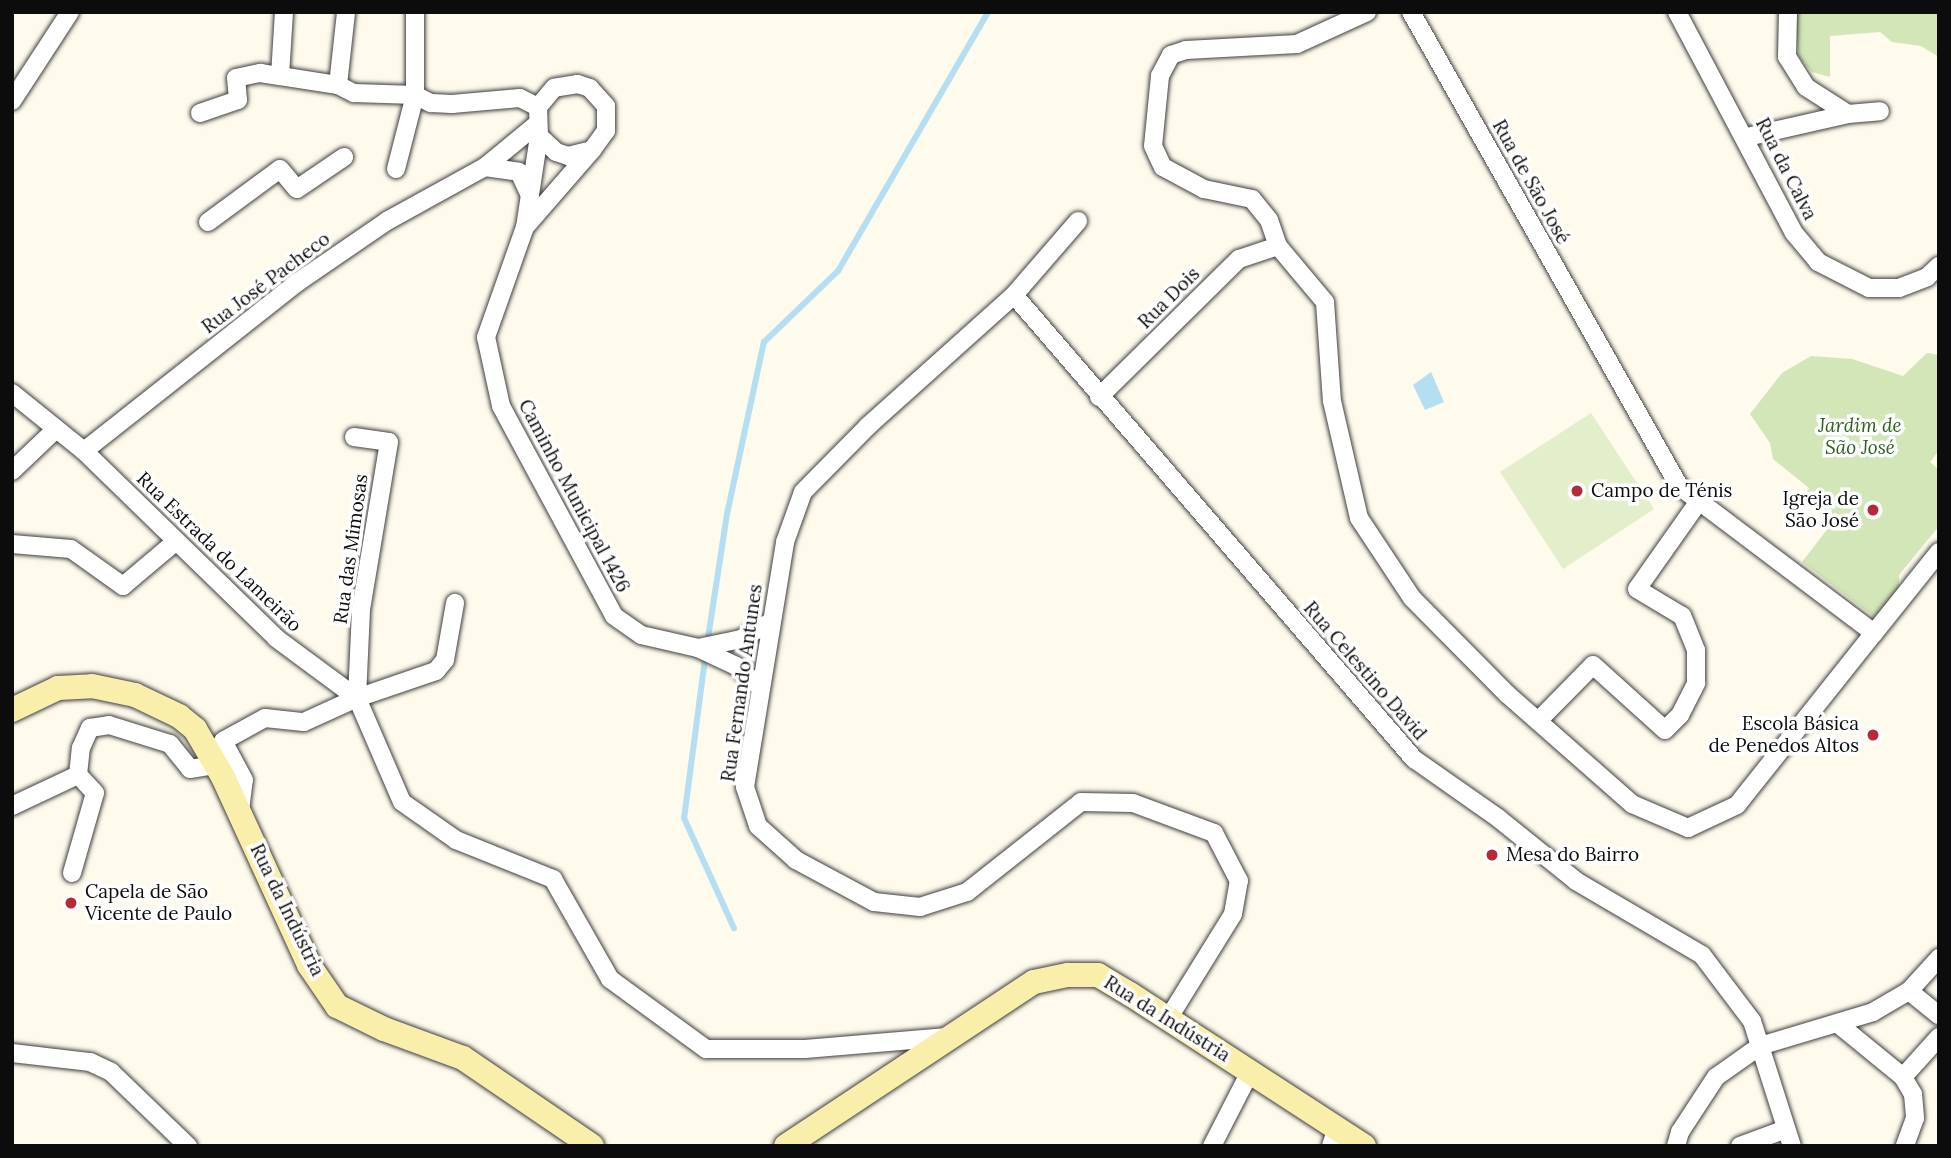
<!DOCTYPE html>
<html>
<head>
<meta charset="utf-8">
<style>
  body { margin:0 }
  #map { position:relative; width:1951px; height:1158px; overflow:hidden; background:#fefaec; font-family:Lora,serif }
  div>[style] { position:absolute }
  .green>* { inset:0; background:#d2e6b8 }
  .pitch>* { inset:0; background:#e3eeca }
  .water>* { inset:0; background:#b4def2 }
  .stream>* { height:6px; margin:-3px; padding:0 3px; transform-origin:3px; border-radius:3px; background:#b4def2 }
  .roads { filter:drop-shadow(0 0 2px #3f3f3f) drop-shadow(0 0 2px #3f3f3f) }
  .street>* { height:18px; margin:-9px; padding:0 9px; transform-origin:9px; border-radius:9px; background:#fff }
  .secondary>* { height:24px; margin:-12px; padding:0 12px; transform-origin:12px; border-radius:12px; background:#faeeab }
  .dots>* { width:19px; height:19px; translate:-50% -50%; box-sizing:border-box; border:4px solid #fff; border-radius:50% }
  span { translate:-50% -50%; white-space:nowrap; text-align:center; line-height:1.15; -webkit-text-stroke:7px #fff; paint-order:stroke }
  .street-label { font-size:19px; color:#0c0c0c }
  .park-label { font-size:19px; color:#306020; font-style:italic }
  .poi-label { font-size:19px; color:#0c0c0c }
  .left { translate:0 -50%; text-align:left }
  .right { translate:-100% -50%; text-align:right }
  .frame { position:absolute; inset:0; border:14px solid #0c0c0c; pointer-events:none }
</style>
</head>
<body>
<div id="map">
  <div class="green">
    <div style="clip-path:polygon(1794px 12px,1939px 12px,1939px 57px,1921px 46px,1892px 42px,1880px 32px,1830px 36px,1830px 77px,1812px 72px,1799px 57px)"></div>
    <div style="clip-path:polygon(1927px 353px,1939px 355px,1939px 450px,1930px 462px,1939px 470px,1939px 526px,1899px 575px,1899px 589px,1877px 619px,1802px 562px,1833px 522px,1829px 513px,1806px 495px,1809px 488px,1773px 459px,1770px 443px,1750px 414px,1782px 373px,1811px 356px,1852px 359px,1903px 376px)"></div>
  </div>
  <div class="pitch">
    <div style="clip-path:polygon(1591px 413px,1654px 509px,1563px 569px,1500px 472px)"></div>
  </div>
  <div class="water">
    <div style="clip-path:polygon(1431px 372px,1444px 402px,1425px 410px,1413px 385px)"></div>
  </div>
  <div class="stream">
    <div style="left:708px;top:638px;width:125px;rotate:-81.3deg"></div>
    <div style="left:727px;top:514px;width:176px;rotate:-77.9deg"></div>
    <div style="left:764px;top:342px;width:103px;rotate:-43.8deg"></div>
    <div style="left:838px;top:271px;width:299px;rotate:-59.9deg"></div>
    <div style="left:705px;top:659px;width:160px;rotate:97.5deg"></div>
    <div style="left:684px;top:818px;width:121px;rotate:65.6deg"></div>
  </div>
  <div class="roads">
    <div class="street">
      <div style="left:284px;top:12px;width:64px;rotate:93.6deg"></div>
      <div style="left:280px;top:76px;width:59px;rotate:8.8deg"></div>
      <div style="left:338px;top:85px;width:73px;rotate:-83.7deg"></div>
      <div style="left:1367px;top:12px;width:77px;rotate:155.4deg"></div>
      <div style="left:1297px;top:44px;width:111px;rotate:176.9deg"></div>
      <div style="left:1186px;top:50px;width:16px;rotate:162deg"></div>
      <div style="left:1171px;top:55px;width:24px;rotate:118deg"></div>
      <div style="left:1160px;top:76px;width:70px;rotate:95.7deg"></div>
      <div style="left:1153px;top:146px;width:23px;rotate:65deg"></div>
      <div style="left:1163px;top:167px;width:47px;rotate:28.2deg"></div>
      <div style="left:1204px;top:189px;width:49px;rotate:11.8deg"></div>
      <div style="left:1252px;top:199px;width:27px;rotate:51deg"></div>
      <div style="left:1269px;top:220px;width:28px;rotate:71deg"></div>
      <div style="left:1278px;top:246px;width:73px;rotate:50deg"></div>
      <div style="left:1325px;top:302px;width:99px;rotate:86deg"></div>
      <div style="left:1332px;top:401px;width:120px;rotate:77deg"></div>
      <div style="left:1359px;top:518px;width:96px;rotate:56.5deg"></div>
      <div style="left:1412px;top:598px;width:135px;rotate:45.3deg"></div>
      <div style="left:1507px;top:694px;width:167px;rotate:41.3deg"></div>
      <div style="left:1632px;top:804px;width:61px;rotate:23.2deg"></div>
      <div style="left:1688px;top:828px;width:54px;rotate:-25.1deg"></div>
      <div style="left:1737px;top:805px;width:220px;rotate:-51.5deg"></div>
      <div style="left:1874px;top:633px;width:244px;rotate:-143deg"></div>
      <div style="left:1679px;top:486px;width:545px;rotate:-119.48deg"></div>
      <div style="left:1677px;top:12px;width:250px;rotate:62.1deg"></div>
      <div style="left:1794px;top:233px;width:38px;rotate:50deg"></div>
      <div style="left:1818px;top:262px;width:57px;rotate:27deg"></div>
      <div style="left:1869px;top:288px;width:30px"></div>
      <div style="left:1899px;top:288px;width:30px;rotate:-21deg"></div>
      <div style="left:1927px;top:277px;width:16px;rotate:-43deg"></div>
      <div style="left:338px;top:85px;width:18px;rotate:27deg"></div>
      <div style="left:354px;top:93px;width:61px;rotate:1.9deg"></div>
      <div style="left:415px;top:95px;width:18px;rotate:27deg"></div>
      <div style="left:431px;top:103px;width:21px;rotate:3deg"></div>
      <div style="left:452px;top:104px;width:68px;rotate:-5deg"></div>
      <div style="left:520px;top:98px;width:20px;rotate:27deg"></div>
      <div style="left:12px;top:101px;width:106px;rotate:-56.9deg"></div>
      <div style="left:200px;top:113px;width:40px;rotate:-18.9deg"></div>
      <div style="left:238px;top:100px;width:22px;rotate:-95deg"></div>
      <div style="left:236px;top:78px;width:25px;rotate:-12deg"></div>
      <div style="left:260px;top:73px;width:20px;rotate:9deg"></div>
      <div style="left:1848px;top:114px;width:32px;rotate:-5deg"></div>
      <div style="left:539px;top:136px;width:23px;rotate:43deg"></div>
      <div style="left:556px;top:152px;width:13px;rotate:18deg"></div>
      <div style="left:568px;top:156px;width:25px;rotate:-14deg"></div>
      <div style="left:592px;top:150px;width:24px;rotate:-54deg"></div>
      <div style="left:606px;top:131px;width:25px;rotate:-90deg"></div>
      <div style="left:606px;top:106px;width:24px;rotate:-132deg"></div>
      <div style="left:590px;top:88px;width:13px;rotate:-162deg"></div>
      <div style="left:578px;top:84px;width:24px;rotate:171deg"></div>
      <div style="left:554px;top:88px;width:25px;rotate:130deg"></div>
      <div style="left:538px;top:107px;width:29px;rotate:88deg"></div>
      <div style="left:539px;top:136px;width:92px;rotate:98.7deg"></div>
      <div style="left:525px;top:227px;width:117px;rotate:109.5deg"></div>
      <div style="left:486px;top:337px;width:71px;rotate:77.7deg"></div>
      <div style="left:501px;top:406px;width:238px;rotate:61.7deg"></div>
      <div style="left:614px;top:616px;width:33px;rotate:35deg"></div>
      <div style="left:641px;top:635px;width:58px;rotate:12.8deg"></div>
      <div style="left:698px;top:648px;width:42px;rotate:25.3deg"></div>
      <div style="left:736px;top:666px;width:30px;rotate:41deg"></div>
      <div style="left:1747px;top:137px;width:104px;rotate:-12.8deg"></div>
      <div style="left:1848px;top:114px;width:50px;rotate:-147.3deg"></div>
      <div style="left:1806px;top:87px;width:36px;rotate:-122deg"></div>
      <div style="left:1787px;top:57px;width:45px;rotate:-88.7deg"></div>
      <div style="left:485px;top:167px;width:34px;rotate:8deg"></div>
      <div style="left:519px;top:172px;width:26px;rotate:65deg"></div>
      <div style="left:396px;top:169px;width:76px;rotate:-75.6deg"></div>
      <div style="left:415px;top:95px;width:83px;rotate:-90deg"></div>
      <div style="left:208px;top:222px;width:89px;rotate:-36.4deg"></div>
      <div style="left:280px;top:169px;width:26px;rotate:50deg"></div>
      <div style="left:297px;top:189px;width:57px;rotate:-34.2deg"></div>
      <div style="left:525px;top:227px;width:102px;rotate:-49deg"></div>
      <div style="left:1014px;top:295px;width:98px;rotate:-49.1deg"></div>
      <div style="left:12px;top:393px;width:92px;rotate:38.9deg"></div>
      <div style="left:84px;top:451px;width:268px;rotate:44.2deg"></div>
      <div style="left:276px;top:638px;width:101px;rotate:36.5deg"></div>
      <div style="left:357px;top:698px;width:113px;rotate:66.6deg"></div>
      <div style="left:402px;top:802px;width:66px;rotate:35.1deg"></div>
      <div style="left:456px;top:840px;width:105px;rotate:21.9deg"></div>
      <div style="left:553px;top:879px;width:115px;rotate:60.3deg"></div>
      <div style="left:610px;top:979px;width:119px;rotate:36.1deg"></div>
      <div style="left:706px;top:1049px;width:99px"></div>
      <div style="left:805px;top:1049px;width:143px;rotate:-4.8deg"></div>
      <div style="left:1099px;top:397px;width:197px;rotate:-44.6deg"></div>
      <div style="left:1239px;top:259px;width:41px;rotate:-18.4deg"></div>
      <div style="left:354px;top:437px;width:35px;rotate:8deg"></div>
      <div style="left:389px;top:442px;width:170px;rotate:99.5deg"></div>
      <div style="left:361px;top:610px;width:88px;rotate:92.6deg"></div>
      <div style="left:84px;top:451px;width:273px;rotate:-38.3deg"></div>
      <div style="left:298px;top:282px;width:108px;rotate:-34.4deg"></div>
      <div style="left:387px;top:221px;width:112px;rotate:-28.9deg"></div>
      <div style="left:485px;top:167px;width:66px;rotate:-39.5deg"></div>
      <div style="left:12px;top:471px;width:59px;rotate:-43.6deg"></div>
      <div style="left:12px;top:544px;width:59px;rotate:4.8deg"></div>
      <div style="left:71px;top:549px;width:64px;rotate:35.4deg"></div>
      <div style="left:123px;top:586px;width:68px;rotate:-40.2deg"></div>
      <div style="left:1874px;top:633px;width:104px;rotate:-51.3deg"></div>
      <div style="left:698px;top:648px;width:44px;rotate:-11.8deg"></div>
      <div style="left:741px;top:639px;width:34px;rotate:-30deg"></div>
      <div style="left:1538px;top:721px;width:78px;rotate:-45.5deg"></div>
      <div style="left:1593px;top:665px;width:97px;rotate:42.1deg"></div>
      <div style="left:1665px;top:730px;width:21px;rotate:-45deg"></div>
      <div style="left:1680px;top:715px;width:36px;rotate:-63deg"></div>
      <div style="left:1696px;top:683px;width:33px;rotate:-90deg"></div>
      <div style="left:1696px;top:650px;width:37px;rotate:-112deg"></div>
      <div style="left:1682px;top:616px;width:52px;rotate:-149deg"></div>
      <div style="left:1637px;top:589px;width:108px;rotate:-54.8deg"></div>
      <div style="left:78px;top:775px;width:27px;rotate:-84deg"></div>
      <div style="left:81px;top:748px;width:22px;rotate:-66deg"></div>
      <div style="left:90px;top:728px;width:19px;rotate:-9deg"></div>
      <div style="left:109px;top:725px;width:64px;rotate:17.3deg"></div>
      <div style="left:170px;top:744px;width:32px;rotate:51deg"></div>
      <div style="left:190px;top:769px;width:26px;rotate:-9deg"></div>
      <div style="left:12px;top:806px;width:73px;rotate:-25.2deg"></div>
      <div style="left:240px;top:811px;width:31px;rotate:-83deg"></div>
      <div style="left:244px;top:780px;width:44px;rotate:-118.3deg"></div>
      <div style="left:223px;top:741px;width:48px;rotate:-28.7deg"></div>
      <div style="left:265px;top:718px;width:39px;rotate:6deg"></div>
      <div style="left:304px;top:722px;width:58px;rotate:-24.4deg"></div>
      <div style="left:357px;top:698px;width:83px;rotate:-18.9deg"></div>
      <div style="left:436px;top:671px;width:14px;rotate:-51deg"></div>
      <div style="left:445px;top:660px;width:58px;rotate:-80deg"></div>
      <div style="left:72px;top:873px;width:83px;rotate:-74deg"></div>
      <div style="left:95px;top:793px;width:25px;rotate:-133deg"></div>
      <div style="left:1909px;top:991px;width:38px;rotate:39deg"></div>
      <div style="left:1168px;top:1019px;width:123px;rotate:-58.2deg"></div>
      <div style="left:1233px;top:914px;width:34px;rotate:-80deg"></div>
      <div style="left:1239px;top:881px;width:54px;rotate:-117.5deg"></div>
      <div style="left:1214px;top:833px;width:86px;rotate:-159.7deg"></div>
      <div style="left:1133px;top:803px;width:52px;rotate:-178.9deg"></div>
      <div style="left:1081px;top:802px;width:145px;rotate:141.7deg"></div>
      <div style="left:967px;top:892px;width:49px;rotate:162.3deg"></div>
      <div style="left:920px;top:907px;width:46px;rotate:-173.8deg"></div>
      <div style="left:874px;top:902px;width:89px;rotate:-151.7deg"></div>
      <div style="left:796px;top:860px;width:51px;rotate:-138.2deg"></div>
      <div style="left:758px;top:826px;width:41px;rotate:-108.4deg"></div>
      <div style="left:745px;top:787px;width:248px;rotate:-80.7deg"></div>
      <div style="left:785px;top:542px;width:53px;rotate:-70.2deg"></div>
      <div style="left:803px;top:492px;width:93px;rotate:-45.4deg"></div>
      <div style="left:868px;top:426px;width:196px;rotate:-41.9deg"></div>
      <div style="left:1014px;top:295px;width:613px;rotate:49.24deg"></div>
      <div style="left:1414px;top:759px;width:103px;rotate:35.1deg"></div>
      <div style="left:1498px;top:818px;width:100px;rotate:38.9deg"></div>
      <div style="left:1576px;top:881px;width:146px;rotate:30.4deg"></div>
      <div style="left:1702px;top:955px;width:83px;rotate:52.9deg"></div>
      <div style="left:1752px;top:1021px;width:131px;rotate:72.3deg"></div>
      <div style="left:1837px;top:1023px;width:85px;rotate:39.3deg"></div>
      <div style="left:1903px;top:1077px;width:20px;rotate:60deg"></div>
      <div style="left:1913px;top:1094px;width:24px;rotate:85deg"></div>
      <div style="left:1915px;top:1118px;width:30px;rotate:110deg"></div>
      <div style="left:12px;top:1053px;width:79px;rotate:6.6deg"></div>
      <div style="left:90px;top:1062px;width:23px;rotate:25deg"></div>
      <div style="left:111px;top:1072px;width:107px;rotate:43.9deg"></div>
      <div style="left:1903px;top:1077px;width:54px;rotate:-48deg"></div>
      <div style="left:1212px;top:1146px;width:83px;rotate:-62.8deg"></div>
      <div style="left:1331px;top:1146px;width:19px;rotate:-72deg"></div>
      <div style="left:1676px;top:1146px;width:15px;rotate:-74deg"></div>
      <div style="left:1680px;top:1132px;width:66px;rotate:-56.8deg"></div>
      <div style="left:1716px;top:1077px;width:54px;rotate:-35.2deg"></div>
      <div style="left:1760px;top:1046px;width:118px;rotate:-16.7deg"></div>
      <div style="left:1873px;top:1012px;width:42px;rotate:-30.3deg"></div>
      <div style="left:1909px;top:991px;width:45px;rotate:-47.7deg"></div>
      <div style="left:1740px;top:1146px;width:49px;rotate:-20.3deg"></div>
    </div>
    <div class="secondary">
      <div style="left:12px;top:710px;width:51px;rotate:-25.6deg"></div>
      <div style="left:58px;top:688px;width:34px;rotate:-3deg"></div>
      <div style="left:92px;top:686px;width:44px;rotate:11.8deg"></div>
      <div style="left:135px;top:695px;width:49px;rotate:25.5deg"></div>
      <div style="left:179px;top:716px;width:21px;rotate:39deg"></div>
      <div style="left:195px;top:729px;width:56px;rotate:59.7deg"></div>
      <div style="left:223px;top:777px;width:207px;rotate:65.4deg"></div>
      <div style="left:309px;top:965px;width:50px;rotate:55.7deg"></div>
      <div style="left:337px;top:1006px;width:52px;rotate:26.1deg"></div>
      <div style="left:384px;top:1029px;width:84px;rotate:20.2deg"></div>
      <div style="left:463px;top:1058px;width:156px;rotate:34.3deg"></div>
      <div style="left:786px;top:1146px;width:297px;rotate:-33.5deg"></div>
      <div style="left:1034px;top:982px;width:35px;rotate:-12deg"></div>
      <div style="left:1068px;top:975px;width:30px"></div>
      <div style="left:1098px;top:975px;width:37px;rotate:31deg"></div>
      <div style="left:1130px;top:994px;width:279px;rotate:33deg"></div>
    </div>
  </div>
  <div class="dots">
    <div style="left:1577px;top:491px;background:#b42c39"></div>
    <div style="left:1873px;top:510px;background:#b42c39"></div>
    <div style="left:1873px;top:735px;background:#b42c39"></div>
    <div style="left:1492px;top:855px;background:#b42c39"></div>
    <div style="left:71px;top:903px;background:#b42c39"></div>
  </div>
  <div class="street-label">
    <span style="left:1786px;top:169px;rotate:63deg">Rua da Calva</span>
    <span style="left:1531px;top:182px;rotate:61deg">Rua de São José</span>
    <span style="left:266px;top:283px;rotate:-37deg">Rua José Pacheco</span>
    <span style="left:1169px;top:298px;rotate:-45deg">Rua Dois</span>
    <span style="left:574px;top:496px;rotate:62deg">Caminho Municipal 1426</span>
    <span style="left:351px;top:549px;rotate:-82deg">Rua das Mimosas</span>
    <span style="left:219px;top:552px;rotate:44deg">Rua Estrada do Lameirão</span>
    <span style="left:1365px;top:671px;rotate:49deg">Rua Celestino David</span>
    <span style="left:742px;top:683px;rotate:-82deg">Rua Fernando Antunes</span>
    <span style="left:287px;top:910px;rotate:64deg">Rua da Indústria</span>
    <span style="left:1167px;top:1019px;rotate:32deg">Rua da Indústria</span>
  </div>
  <div class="park-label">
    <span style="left:1860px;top:437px">Jardim de<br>São José</span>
  </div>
  <div class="poi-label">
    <span class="left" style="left:1591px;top:491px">Campo de Ténis</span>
    <span class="right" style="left:1859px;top:510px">Igreja de<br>São José</span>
    <span class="right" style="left:1859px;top:735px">Escola Básica<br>de Penedos Altos</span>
    <span class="left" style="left:1506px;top:855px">Mesa do Bairro</span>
    <span class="left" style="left:85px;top:903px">Capela de São<br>Vicente de Paulo</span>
  </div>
  <div class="frame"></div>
</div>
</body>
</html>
